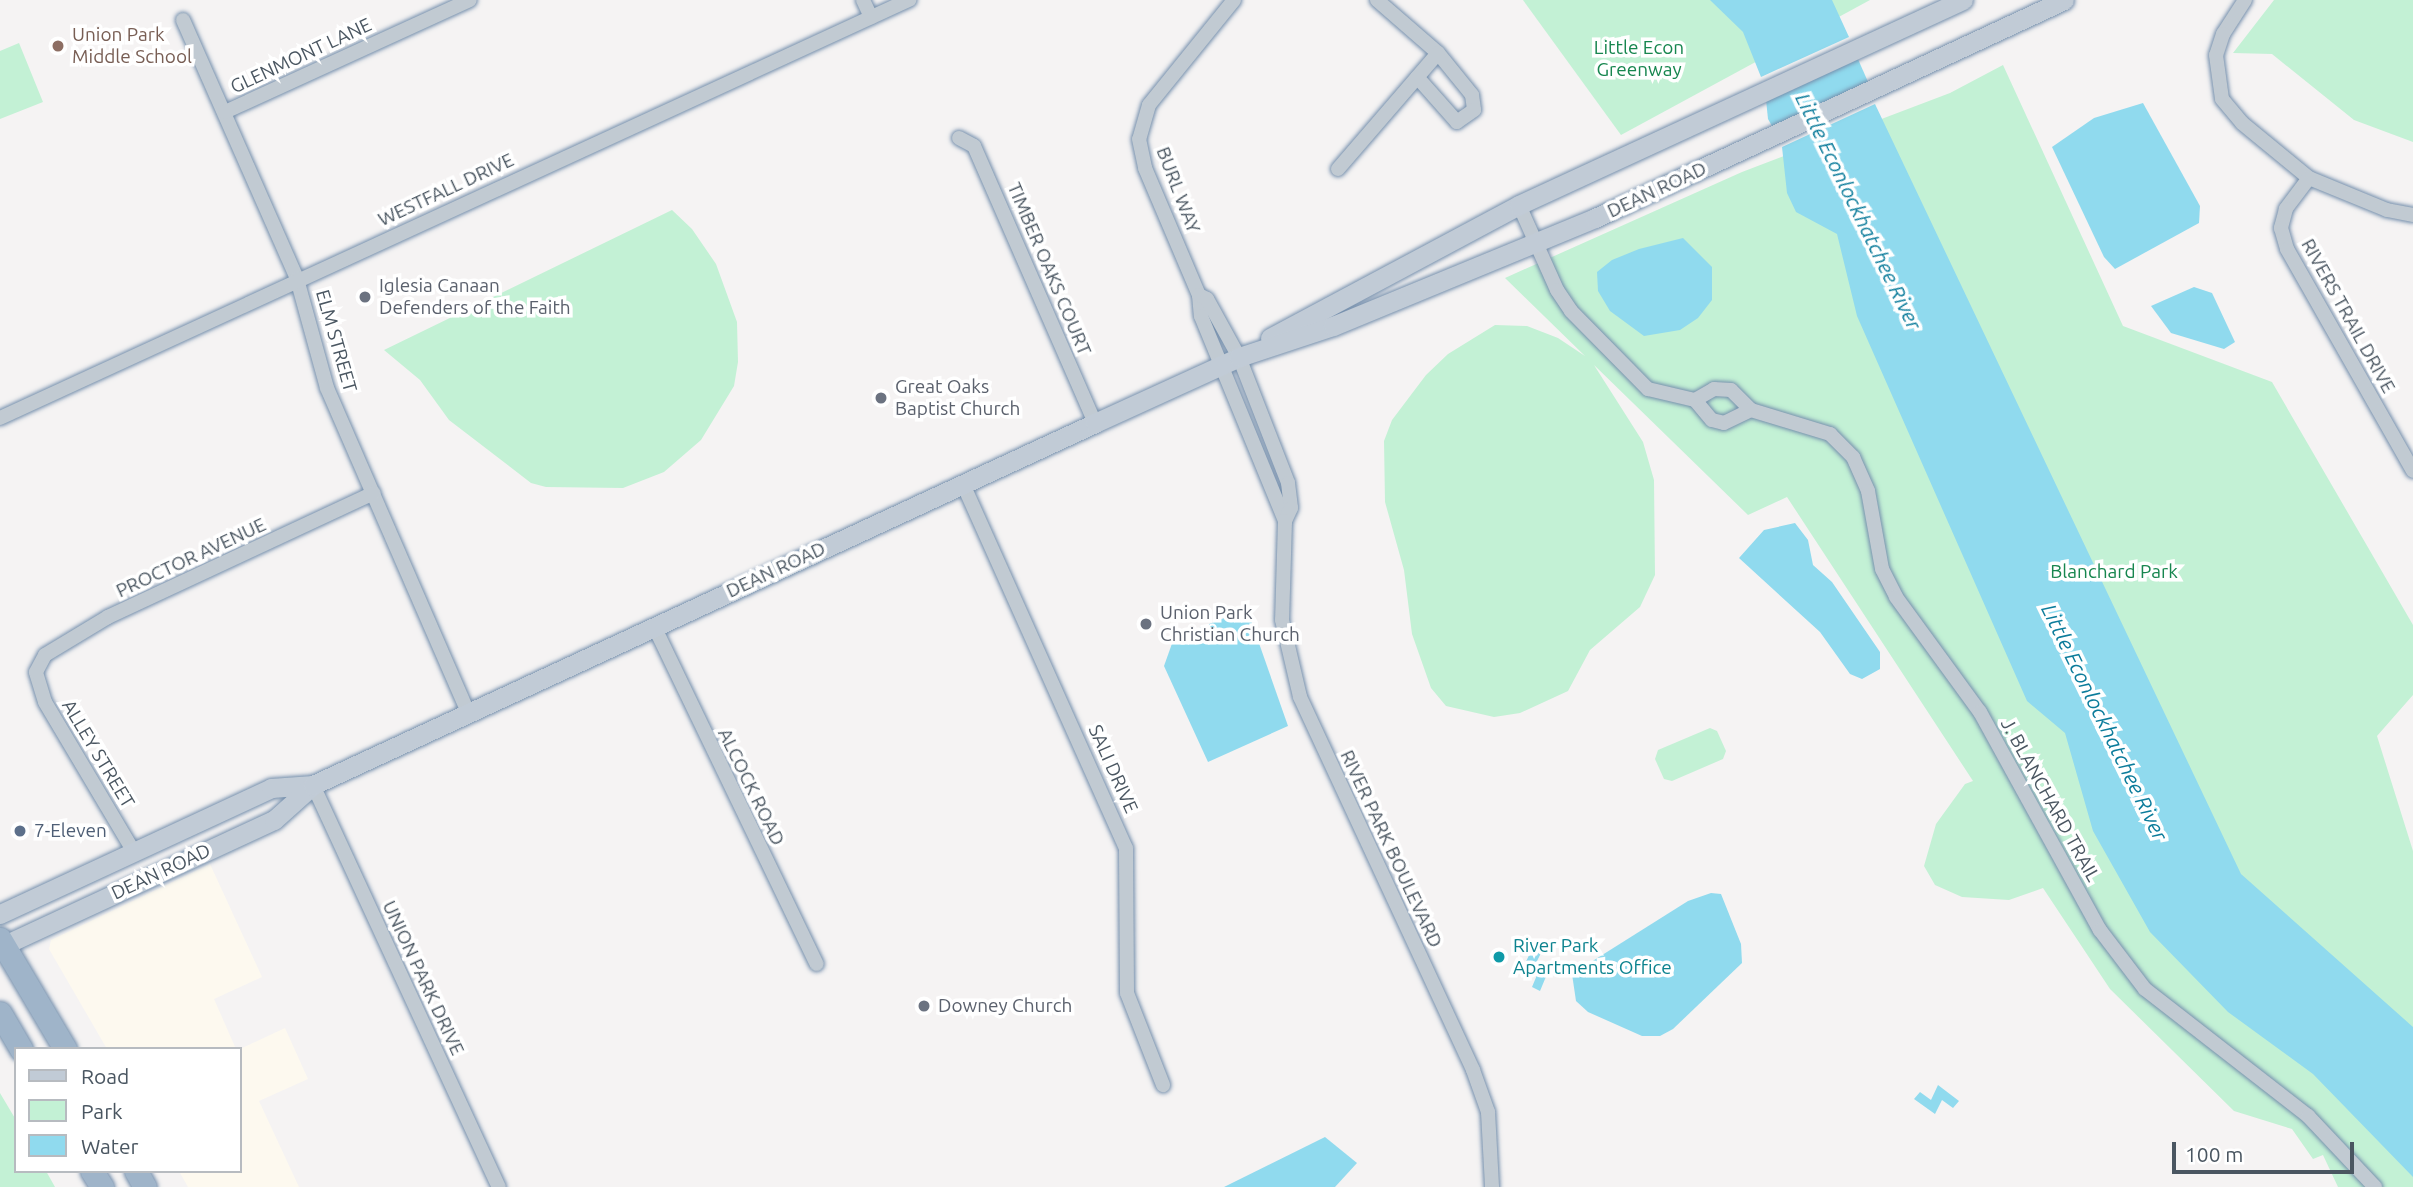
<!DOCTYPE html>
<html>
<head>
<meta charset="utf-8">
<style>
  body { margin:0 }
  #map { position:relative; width:2413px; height:1187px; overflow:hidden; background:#f5f3f3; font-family:Ubuntu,sans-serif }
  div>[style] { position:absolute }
  .commercial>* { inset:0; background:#fdf9ef }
  .green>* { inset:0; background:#c3f1d5 }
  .water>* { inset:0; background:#90daee }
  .roads { filter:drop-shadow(0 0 2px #7690ad) drop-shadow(0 0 2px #7690ad) }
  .minor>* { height:14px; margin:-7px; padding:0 7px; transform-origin:7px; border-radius:7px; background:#c1cad2 }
  .secondary>* { height:19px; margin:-9.5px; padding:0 9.5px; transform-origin:9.5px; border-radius:9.5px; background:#c1cbd6 }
  .trunk>* { height:23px; margin:-11.5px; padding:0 11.5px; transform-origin:11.5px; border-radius:11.5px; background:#9fb4c9 }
  .dots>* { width:19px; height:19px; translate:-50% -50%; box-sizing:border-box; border:4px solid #fff; border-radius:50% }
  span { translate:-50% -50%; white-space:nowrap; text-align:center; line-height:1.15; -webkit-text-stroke:7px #fff; paint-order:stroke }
  .education-label { font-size:19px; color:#785e54 }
  .left { translate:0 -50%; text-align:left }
  .park-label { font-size:19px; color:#17864f }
  .street-label { font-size:19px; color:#4a5661 }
  .worship-label { font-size:19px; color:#5b616d }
  .service-label { font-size:19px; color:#4e5e75 }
  .culture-label { font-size:19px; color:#0d838f }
  .water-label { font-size:21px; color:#0c7c9b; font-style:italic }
  .legend { position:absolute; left:14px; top:1047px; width:228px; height:126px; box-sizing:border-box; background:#fff; border:2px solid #b7bbc0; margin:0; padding:9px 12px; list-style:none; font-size:21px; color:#4a5661 }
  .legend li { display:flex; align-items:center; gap:14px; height:35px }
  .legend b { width:35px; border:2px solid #b7bbc0 }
  .scale { position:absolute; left:2172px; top:1142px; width:182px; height:32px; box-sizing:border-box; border:4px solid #4a5661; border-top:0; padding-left:9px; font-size:21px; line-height:24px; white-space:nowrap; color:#4a5661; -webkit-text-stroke:5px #fff; paint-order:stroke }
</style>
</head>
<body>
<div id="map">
  <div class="commercial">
    <div style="clip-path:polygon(210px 864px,262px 977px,214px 999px,236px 1049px,107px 1049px,49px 949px,51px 940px)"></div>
    <div style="clip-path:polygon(285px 1028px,308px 1079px,259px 1101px,299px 1187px,188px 1187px,179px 1171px,240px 1171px,240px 1049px)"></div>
  </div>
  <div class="green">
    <div style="clip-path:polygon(1523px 0,1870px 0,1621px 135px)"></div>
    <div style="clip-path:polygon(2274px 0,2413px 0,2413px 142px,2354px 120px,2272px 54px,2233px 53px)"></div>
    <div style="clip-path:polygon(19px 43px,43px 102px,0 119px,0 51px)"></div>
    <div style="clip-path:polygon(2003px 65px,2123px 326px,2272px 382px,2413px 625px,2413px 695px,2377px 736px,2413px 851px,2413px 1187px,2338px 1187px,2323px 1155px,2313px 1159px,2292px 1129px,2234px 1111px,2110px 989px,2043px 888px,2009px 900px,1962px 897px,1935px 885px,1924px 866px,1936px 824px,1965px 784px,1973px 781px,1787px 497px,1748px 515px,1594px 365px,1643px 442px,1654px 480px,1655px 575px,1640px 607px,1590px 650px,1568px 691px,1520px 713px,1494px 717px,1446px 706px,1431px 688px,1412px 634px,1404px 570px,1385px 502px,1384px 441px,1392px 420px,1426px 375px,1448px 354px,1495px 325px,1527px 326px,1558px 338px,1585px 356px,1505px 278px,1742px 172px,1950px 93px)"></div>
    <div style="clip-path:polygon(672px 210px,692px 229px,716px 264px,737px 322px,738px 362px,734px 386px,701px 440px,664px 472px,623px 488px,546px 487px,531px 483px,449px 420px,420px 380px,384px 350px)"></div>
    <div style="clip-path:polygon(1710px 728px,1717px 731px,1726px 751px,1723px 759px,1672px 781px,1664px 779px,1655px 759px,1658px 750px)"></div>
    <div style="clip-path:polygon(0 1093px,16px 1120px,16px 1171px,46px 1171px,55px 1187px,0 1187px)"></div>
  </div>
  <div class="water">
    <div style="clip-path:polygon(1710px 0,1832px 0,1849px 37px,1761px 77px,1743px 32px)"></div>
    <div style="clip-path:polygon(1854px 50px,1872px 91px,1777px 135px,1768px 119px,1765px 90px)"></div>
    <div style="clip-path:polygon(2143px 103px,2200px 206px,2199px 223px,2115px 269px,2104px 257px,2052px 147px,2094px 118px)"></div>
    <div style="clip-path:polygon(1875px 104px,2241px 874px,2413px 1027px,2413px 1177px,2313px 1074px,2228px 1012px,2150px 932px,2093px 831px,2065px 733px,2027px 701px,1857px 316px,1837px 234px,1796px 212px,1787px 193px,1782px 147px)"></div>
    <div style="clip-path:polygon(1683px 238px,1712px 267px,1712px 300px,1698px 318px,1680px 330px,1644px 336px,1610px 311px,1598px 291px,1597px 272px,1612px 260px,1639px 249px)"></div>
    <div style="clip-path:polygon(2194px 287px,2212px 293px,2235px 342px,2224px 349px,2171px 333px,2151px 306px)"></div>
    <div style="clip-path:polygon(1795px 523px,1808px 540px,1813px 565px,1832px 582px,1880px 652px,1880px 669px,1862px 679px,1850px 674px,1820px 632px,1739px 558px,1764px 530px)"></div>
    <div style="clip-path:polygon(1247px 609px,1288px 726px,1208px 762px,1164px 666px,1174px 638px)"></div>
    <div style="clip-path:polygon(1711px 893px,1721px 894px,1741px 944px,1742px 963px,1673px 1029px,1660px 1036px,1642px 1036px,1588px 1012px,1576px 1001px,1572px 974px,1688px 901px)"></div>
    <div style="clip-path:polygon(1533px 947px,1542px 951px,1535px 965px,1550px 967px,1540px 991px,1532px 987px,1537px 975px,1522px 970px)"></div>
    <div style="clip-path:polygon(1938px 1085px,1959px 1101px,1953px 1108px,1942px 1100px,1935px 1114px,1914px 1099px,1920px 1092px,1931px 1100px)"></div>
    <div style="clip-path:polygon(1325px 1137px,1357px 1163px,1335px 1187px,1224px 1187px)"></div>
  </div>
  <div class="roads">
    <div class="minor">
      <div style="left:863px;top:0;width:19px;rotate:65deg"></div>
      <div style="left:1234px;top:0;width:135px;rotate:129deg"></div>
      <div style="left:1149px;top:105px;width:35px;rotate:106deg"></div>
      <div style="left:1139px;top:139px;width:30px;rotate:78deg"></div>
      <div style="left:1145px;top:168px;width:138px;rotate:67deg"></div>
      <div style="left:1199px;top:295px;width:21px;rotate:85deg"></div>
      <div style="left:1201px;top:316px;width:222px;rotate:67.7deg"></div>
      <div style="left:1377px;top:0;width:81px;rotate:41deg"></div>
      <div style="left:1438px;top:53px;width:54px;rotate:51deg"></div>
      <div style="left:1472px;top:95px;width:15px;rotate:82deg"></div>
      <div style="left:1474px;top:110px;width:21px;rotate:145deg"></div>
      <div style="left:1457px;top:122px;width:60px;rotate:-131.6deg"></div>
      <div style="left:2245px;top:0;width:40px;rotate:122.9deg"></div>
      <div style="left:2223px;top:34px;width:22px;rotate:108deg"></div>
      <div style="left:2216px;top:55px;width:44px;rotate:82.2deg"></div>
      <div style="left:2222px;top:99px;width:31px;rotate:50deg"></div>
      <div style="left:2242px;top:123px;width:87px;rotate:39.4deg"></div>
      <div style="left:2309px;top:178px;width:84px;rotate:22.3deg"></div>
      <div style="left:2387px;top:210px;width:26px;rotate:11deg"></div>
      <div style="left:183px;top:20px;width:283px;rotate:66.2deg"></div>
      <div style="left:297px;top:279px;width:113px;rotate:74.6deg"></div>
      <div style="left:327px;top:388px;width:353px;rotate:66.5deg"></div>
      <div style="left:225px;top:112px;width:269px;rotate:-24.6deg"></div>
      <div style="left:959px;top:138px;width:17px;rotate:28deg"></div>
      <div style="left:974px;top:146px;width:302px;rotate:66.4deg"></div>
      <div style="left:1338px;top:169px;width:153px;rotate:-49.2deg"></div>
      <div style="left:2309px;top:178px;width:39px;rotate:127deg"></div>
      <div style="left:2286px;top:209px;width:20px;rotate:105deg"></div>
      <div style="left:2281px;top:228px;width:22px;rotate:74deg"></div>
      <div style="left:2287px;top:249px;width:255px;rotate:60.4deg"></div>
      <div style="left:1519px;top:205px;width:93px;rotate:65.9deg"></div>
      <div style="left:1557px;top:290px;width:25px;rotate:56deg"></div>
      <div style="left:1571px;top:311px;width:110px;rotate:45.4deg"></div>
      <div style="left:1648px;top:389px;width:48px;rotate:13.2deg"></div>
      <div style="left:1695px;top:400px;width:26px;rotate:50deg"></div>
      <div style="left:1712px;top:420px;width:12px;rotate:14deg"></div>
      <div style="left:1724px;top:423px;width:30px;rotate:-26deg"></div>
      <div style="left:1199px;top:295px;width:9px;rotate:27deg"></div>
      <div style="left:1207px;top:299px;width:66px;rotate:61.1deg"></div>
      <div style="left:1239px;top:357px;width:135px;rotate:68.7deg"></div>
      <div style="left:1288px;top:483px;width:25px;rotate:83deg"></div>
      <div style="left:1291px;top:508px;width:14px;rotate:115deg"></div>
      <div style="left:1285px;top:521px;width:99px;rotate:91.7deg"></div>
      <div style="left:1282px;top:620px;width:79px;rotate:76.8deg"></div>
      <div style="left:1300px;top:697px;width:411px;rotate:65.1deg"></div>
      <div style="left:1473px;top:1070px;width:45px;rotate:70.3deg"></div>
      <div style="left:1488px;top:1112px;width:75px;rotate:86.9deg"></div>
      <div style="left:1695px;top:400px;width:22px;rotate:-30deg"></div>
      <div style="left:1714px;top:389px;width:17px;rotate:3deg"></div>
      <div style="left:1731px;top:390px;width:28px;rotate:45deg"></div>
      <div style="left:1751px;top:410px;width:83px;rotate:16.9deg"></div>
      <div style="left:1830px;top:434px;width:33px;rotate:45deg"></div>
      <div style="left:1853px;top:457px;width:37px;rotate:66deg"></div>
      <div style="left:1868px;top:491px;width:79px;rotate:79.8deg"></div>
      <div style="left:1882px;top:569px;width:31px;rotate:63deg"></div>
      <div style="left:1896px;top:597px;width:142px;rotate:53.9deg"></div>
      <div style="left:1980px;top:712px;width:249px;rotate:61.2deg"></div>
      <div style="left:2100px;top:930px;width:74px;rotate:52.7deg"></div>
      <div style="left:2145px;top:989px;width:207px;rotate:37.9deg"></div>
      <div style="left:2308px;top:1116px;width:98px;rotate:46.7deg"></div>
      <div style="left:0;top:418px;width:1001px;rotate:-24.7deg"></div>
      <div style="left:963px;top:484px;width:399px;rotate:65.9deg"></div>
      <div style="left:1126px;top:848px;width:145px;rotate:89.6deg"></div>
      <div style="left:1127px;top:993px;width:99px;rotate:68.6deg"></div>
      <div style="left:654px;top:626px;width:375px;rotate:64.3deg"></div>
      <div style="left:313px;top:785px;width:443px;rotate:65.2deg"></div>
      <div style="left:134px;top:852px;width:174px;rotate:-120.7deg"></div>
      <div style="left:45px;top:702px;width:31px;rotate:-107deg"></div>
      <div style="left:36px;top:672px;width:19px;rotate:-62deg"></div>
      <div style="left:45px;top:655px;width:74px;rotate:-31.1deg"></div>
      <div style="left:108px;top:617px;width:293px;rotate:-25deg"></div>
    </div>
    <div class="secondary">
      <div style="left:1270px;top:338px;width:282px;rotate:-28.1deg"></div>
      <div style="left:1519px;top:205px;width:489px;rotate:-24.8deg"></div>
      <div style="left:0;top:914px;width:299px;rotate:-24.9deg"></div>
      <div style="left:271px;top:788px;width:42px;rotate:-4.1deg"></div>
      <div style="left:0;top:947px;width:302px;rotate:-24.9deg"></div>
      <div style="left:274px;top:820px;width:52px;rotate:-41.9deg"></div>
      <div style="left:313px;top:785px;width:862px;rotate:-24.84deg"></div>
      <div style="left:1095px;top:423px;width:158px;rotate:-24.6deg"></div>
      <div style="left:1239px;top:357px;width:99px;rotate:-18.3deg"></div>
      <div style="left:1333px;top:326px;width:283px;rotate:-22.4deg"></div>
      <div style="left:1595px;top:218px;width:517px;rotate:-24.93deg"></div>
    </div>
    <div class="trunk">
      <div style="left:0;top:939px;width:128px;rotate:59.4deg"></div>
      <div style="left:0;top:1013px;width:42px;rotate:59.7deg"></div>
      <div style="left:92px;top:1171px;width:19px;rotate:58deg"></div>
      <div style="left:136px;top:1171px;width:18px;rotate:61deg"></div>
    </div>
  </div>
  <div class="dots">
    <div style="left:58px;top:46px;background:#8d6e63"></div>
    <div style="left:365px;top:297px;background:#6b7280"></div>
    <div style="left:881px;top:398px;background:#6b7280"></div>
    <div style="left:1146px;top:624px;background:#6b7280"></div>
    <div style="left:20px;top:831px;background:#5c6f8a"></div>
    <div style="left:1499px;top:957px;background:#0f9aa8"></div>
    <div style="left:924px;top:1006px;background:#6b7280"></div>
  </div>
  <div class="education-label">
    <span class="left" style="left:72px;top:46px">Union Park<br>Middle School</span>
  </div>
  <div class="park-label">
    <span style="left:1639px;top:59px">Little Econ<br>Greenway</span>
    <span style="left:2114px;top:572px">Blanchard Park</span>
  </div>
  <div class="street-label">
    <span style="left:301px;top:56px;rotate:-25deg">GLENMONT LANE</span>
    <span style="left:446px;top:190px;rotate:-25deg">WESTFALL DRIVE</span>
    <span style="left:1178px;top:190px;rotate:69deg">BURL WAY</span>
    <span style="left:1657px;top:190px;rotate:-25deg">DEAN ROAD</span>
    <span style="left:1049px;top:269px;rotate:67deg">TIMBER OAKS COURT</span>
    <span style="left:2348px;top:316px;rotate:61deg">RIVERS TRAIL DRIVE</span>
    <span style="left:336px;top:341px;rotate:74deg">ELM STREET</span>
    <span style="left:191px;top:558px;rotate:-25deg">PROCTOR AVENUE</span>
    <span style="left:776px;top:570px;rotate:-25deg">DEAN ROAD</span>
    <span style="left:98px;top:754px;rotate:59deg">ALLEY STREET</span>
    <span style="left:1113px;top:769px;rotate:66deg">SALI DRIVE</span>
    <span style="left:751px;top:787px;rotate:64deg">ALCOCK ROAD</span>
    <span style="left:2050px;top:800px;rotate:61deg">J. BLANCHARD TRAIL</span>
    <span style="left:1391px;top:849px;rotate:65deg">RIVER PARK BOULEVARD</span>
    <span style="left:161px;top:872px;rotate:-25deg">DEAN ROAD</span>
    <span style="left:423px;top:978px;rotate:65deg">UNION PARK DRIVE</span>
  </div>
  <div class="worship-label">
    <span class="left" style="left:379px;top:297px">Iglesia Canaan<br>Defenders of the Faith</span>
    <span class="left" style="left:895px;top:398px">Great Oaks<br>Baptist Church</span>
    <span class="left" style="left:1160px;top:624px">Union Park<br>Christian Church</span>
    <span class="left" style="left:938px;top:1006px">Downey Church</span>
  </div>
  <div class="service-label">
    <span class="left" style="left:34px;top:831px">7-Eleven</span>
  </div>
  <div class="culture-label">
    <span class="left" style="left:1513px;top:957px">River Park<br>Apartments Office</span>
  </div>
  <div class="water-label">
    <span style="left:1859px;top:211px;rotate:64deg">Little Econlockhatchee River</span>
    <span style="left:2105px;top:722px;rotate:64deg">Little Econlockhatchee River</span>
  </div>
  <ul class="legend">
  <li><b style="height:9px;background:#c1cbd6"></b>Road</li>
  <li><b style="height:19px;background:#c3f1d5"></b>Park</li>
  <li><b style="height:19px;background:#90daee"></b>Water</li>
  </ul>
  <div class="scale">100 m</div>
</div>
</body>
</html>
